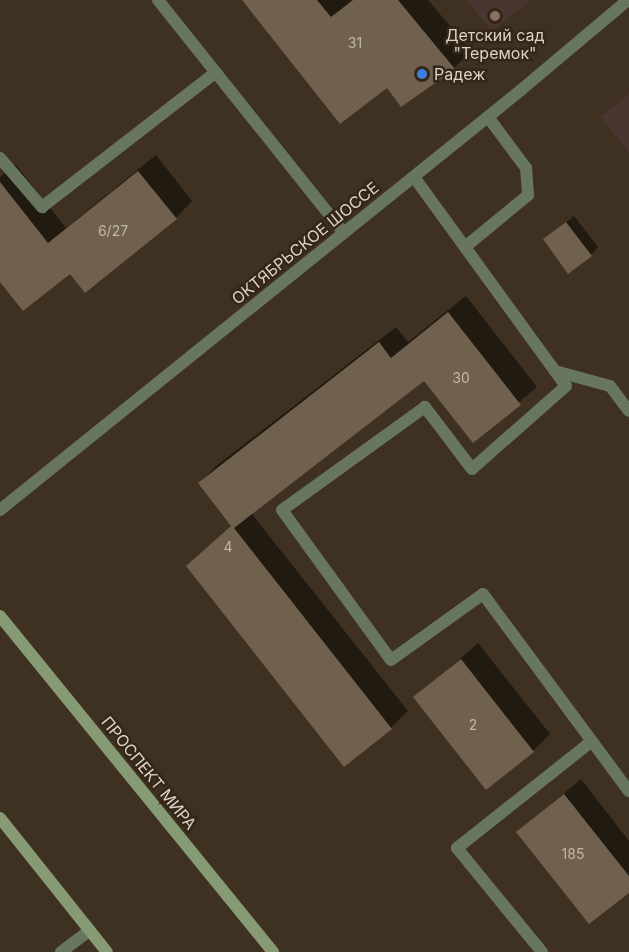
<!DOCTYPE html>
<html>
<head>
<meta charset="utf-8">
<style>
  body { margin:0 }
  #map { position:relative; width:629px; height:952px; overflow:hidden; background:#3f3121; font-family:Inter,sans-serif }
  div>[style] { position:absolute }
  .education>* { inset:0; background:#4a3631 }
  .shadow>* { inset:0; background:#0007 }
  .building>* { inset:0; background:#70604e }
  .service>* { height:12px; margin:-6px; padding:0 6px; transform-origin:6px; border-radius:6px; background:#68765e }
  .pedestrian>* { height:12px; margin:-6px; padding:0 6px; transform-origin:6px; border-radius:6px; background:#68765e }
  .minor>* { height:12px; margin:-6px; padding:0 6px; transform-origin:6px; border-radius:6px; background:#68765e }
  .secondary>* { height:12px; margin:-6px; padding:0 6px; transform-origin:6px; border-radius:6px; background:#869b74 }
  .dots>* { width:16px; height:16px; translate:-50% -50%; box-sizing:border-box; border:3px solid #352717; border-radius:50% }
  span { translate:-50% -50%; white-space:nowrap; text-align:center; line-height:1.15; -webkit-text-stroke:5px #352717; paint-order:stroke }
  .number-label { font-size:14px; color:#c0b6aa }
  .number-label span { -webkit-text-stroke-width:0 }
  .poi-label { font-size:16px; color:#dbd2c8 }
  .left { translate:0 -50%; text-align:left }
  .street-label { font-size:16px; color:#dbd2c8 }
</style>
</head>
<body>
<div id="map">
  <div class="education">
    <div style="clip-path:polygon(466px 0,531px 0,492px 31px)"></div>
    <div style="clip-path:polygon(629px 94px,629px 152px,600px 117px)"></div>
  </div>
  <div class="shadow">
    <div style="clip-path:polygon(244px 0,428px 0,471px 51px,454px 68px,387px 86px)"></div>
    <div style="clip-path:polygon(156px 155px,192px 201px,176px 218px,70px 272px,0 279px,0 177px,16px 165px,66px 228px)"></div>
    <div style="clip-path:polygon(574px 216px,598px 247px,591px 255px,545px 239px)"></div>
    <div style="clip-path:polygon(466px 296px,537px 387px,473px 441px,424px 379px,251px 513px,408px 711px,391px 728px,188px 566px,232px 525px,200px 483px,216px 466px,396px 327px,408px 342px)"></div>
    <div style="clip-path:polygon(478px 643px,550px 734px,533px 751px,415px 698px)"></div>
    <div style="clip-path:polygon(581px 779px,629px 841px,629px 891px,518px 832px)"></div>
  </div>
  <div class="building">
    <div style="clip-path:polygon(242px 0,317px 0,331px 17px,353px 0,398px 0,455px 69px,401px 107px,387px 88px,340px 124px)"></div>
    <div style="clip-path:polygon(138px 171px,177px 219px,85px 293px,70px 274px,23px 311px,0 282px,0 182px,48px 243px)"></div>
    <div style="clip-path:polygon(566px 222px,592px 256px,568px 274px,543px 239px)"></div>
    <div style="clip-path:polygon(448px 312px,521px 405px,473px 443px,424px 381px,234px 528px,392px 729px,344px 767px,186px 566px,231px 526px,198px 483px,379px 342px,391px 358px)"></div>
    <div style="clip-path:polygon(461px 659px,534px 752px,486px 790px,413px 697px)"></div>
    <div style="clip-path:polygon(564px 794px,629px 876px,629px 893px,589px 924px,516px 832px)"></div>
  </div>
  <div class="service">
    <div style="left:158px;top:0;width:298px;rotate:51.4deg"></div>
    <div style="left:0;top:158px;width:65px;rotate:49.4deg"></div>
    <div style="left:42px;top:207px;width:220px;rotate:-37.8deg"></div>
    <div style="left:414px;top:177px;width:258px;rotate:54deg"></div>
    <div style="left:566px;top:386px;width:125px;rotate:138.6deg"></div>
    <div style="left:472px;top:469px;width:78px;rotate:-127.2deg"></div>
    <div style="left:425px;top:407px;width:176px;rotate:144.2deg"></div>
    <div style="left:282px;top:510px;width:185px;rotate:54deg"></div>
    <div style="left:391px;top:660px;width:113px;rotate:-35.7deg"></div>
    <div style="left:483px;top:594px;width:245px;rotate:53.5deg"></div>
    <div style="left:465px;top:247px;width:82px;rotate:-39.5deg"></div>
    <div style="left:528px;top:195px;width:27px;rotate:-94deg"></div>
    <div style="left:526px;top:168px;width:64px;rotate:-126.7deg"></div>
    <div style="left:555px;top:371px;width:57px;rotate:15.3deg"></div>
    <div style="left:610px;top:386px;width:31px;rotate:53deg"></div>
    <div style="left:61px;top:952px;width:36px;rotate:-37deg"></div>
    <div style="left:542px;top:952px;width:134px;rotate:-129.3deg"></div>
    <div style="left:457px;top:848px;width:172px;rotate:-38.4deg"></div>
  </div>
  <div class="pedestrian">
    <div style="left:521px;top:90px;width:140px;rotate:-40.1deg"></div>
  </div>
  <div class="minor">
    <div style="left:0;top:510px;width:669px;rotate:-38.87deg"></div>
  </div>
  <div class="secondary">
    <div style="left:0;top:616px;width:433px;rotate:50.9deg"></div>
    <div style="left:0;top:818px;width:171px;rotate:51.4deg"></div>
  </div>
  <div class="dots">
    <div style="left:495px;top:16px;background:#8d6e63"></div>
    <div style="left:422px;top:74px;background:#3f7fe0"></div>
  </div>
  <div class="number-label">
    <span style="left:355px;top:43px">31</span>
    <span style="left:113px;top:231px">6/27</span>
    <span style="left:461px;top:378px">30</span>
    <span style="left:228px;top:547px">4</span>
    <span style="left:473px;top:725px">2</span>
    <span style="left:573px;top:854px">185</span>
  </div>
  <div class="poi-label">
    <span style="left:495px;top:44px">Детский сад<br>"Теремок"</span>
    <span class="left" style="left:434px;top:74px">Радеж</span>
  </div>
  <div class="street-label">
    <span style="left:305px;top:243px;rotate:-39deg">ОКТЯБРЬСКОЕ ШОССЕ</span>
    <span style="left:149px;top:773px;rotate:51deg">ПРОСПЕКТ МИРА</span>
  </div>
</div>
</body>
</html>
